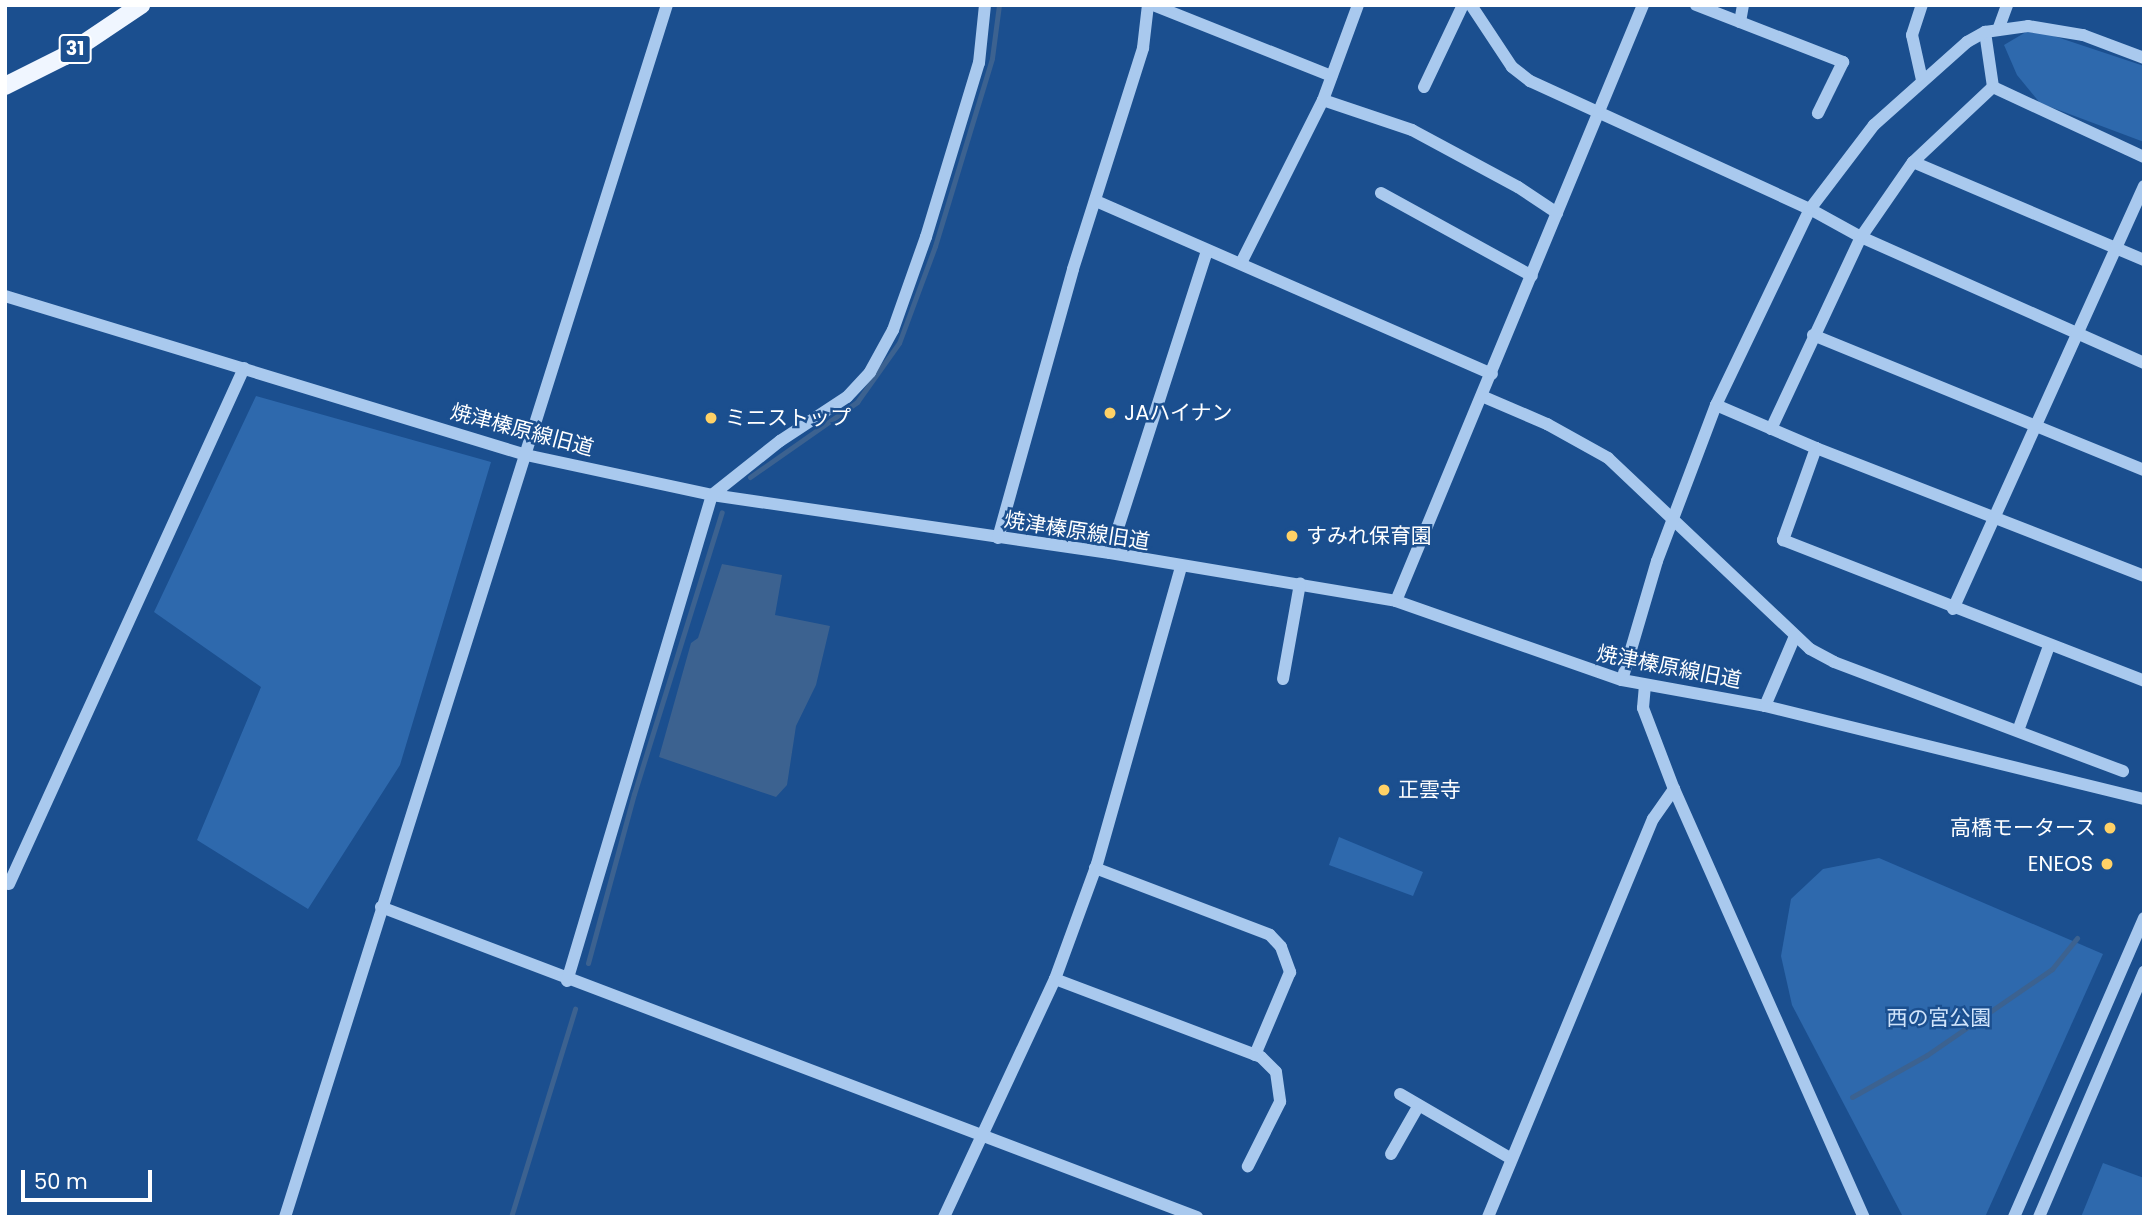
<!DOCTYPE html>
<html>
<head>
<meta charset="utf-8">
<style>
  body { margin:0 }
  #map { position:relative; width:2149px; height:1222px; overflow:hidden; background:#1b4f8f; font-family:Poppins,"Noto Sans JP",sans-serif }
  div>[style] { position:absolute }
  .green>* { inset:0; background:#2e69ad }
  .water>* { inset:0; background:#3c6290 }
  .stream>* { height:5px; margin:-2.5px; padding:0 2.5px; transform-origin:2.5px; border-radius:2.5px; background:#3c6290 }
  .minor>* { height:12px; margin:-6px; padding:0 6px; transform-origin:6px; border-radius:6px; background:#a9c9ee }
  .major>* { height:18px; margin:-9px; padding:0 9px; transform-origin:9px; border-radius:9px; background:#f0f6ff }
  .dots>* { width:19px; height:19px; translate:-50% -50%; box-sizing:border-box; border:4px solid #1b4f8f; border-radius:50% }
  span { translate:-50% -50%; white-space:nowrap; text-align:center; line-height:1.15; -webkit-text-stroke:5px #1b4f8f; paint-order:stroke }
  .shield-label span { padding:2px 5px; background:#1b4f8f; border:2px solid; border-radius:5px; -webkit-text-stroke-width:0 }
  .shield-label { font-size:19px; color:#fff; font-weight:700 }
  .poi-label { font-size:21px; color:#fff }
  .left { translate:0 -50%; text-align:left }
  .right { translate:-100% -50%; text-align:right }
  .street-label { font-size:21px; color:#fff }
  .park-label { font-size:21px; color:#cfe3fa }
  .frame { position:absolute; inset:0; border:7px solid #fff; pointer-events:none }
  .scale { position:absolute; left:21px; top:1170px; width:131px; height:32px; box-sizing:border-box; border:4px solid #fff; border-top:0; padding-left:9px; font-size:21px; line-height:24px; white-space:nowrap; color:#fff; -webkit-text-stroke:5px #1b4f8f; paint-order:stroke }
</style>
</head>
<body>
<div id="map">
  <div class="green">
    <div style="clip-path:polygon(2026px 32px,2045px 33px,2144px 66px,2144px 142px,2040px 103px,2017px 75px,2004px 45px)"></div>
    <div style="clip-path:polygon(256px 396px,491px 462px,400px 765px,308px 909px,197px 840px,261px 687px,154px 612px)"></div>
    <div style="clip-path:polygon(1339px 837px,1423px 872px,1413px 896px,1329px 865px)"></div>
    <div style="clip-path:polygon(1879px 858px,2103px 954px,1985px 1217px,1902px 1215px,1792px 1005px,1781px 956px,1791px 899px,1823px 869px)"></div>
    <div style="clip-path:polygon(2103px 1163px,2144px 1178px,2144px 1217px,2081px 1217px)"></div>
  </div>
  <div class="water">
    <div style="clip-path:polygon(722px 564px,782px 575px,775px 615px,830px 626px,816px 685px,796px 726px,787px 785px,776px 797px,659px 757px,691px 643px,698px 638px)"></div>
  </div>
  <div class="stream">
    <div style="left:750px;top:477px;width:131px;rotate:-35deg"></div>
    <div style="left:857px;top:402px;width:72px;rotate:-54.6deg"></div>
    <div style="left:899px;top:343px;width:103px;rotate:-69.6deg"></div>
    <div style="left:935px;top:246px;width:196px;rotate:-73.1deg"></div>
    <div style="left:992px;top:58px;width:53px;rotate:-82.5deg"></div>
    <div style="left:588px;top:963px;width:175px;rotate:-74.8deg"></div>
    <div style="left:634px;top:794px;width:295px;rotate:-72.7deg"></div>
    <div style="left:1852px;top:1097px;width:86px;rotate:-29.2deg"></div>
    <div style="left:1927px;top:1055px;width:152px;rotate:-34.5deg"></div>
    <div style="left:2052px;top:969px;width:40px;rotate:-51deg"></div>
    <div style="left:511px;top:1217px;width:218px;rotate:-72.9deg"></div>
  </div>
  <div class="minor">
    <div style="left:1153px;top:5px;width:192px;rotate:21.7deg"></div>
    <div style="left:1471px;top:5px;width:74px;rotate:56.5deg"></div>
    <div style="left:1512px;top:67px;width:23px;rotate:38deg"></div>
    <div style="left:1530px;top:81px;width:308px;rotate:24.6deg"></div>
    <div style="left:1810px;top:209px;width:58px;rotate:28.8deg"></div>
    <div style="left:1861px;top:237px;width:310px;rotate:24deg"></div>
    <div style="left:1696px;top:5px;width:158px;rotate:21.2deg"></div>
    <div style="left:1843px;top:62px;width:57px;rotate:116.1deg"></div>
    <div style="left:1740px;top:22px;width:17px;rotate:-80deg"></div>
    <div style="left:1998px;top:30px;width:27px;rotate:-70deg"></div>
    <div style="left:1985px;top:32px;width:56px;rotate:81.7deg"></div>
    <div style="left:1993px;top:87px;width:166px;rotate:24.9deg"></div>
    <div style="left:1922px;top:80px;width:46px;rotate:-102.5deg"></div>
    <div style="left:1912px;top:35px;width:32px;rotate:-72deg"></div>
    <div style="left:1424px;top:87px;width:91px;rotate:-64.6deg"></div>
    <div style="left:1323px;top:100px;width:94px;rotate:18.6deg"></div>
    <div style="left:1412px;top:130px;width:120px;rotate:28.3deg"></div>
    <div style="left:1518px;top:187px;width:47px;rotate:33.7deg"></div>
    <div style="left:1913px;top:162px;width:251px;rotate:23deg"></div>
    <div style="left:1381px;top:193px;width:172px;rotate:28.8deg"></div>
    <div style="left:1096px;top:201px;width:432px;rotate:23.6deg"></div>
    <div style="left:1241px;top:263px;width:182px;rotate:-63.3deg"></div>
    <div style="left:1323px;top:100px;width:101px;rotate:-69.8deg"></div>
    <div style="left:5px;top:296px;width:545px;rotate:16.97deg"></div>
    <div style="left:526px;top:455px;width:190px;rotate:12.1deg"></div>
    <div style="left:712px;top:495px;width:402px;rotate:8.3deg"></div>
    <div style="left:1110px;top:553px;width:290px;rotate:9.5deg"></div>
    <div style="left:1396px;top:601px;width:239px;rotate:19.3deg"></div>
    <div style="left:1622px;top:680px;width:145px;rotate:10.3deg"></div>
    <div style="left:1765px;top:706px;width:390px;rotate:13.8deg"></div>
    <div style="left:1813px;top:335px;width:357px;rotate:22.2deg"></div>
    <div style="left:1484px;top:397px;width:69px;rotate:23.2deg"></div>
    <div style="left:1547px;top:424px;width:70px;rotate:29.1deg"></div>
    <div style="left:1608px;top:458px;width:278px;rotate:43.4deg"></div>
    <div style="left:1810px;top:649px;width:27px;rotate:28deg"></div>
    <div style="left:1834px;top:662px;width:309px;rotate:20.7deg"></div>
    <div style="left:1716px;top:405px;width:109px;rotate:23.3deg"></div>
    <div style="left:1816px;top:448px;width:98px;rotate:109.7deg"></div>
    <div style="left:1783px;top:540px;width:388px;rotate:21.3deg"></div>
    <div style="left:1771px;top:429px;width:212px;rotate:-64.9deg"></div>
    <div style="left:1861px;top:237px;width:91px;rotate:-55.3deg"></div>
    <div style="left:1913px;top:162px;width:110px;rotate:-43.2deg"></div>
    <div style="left:1816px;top:448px;width:352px;rotate:21.3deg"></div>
    <div style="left:998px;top:538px;width:279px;rotate:-74.4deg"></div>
    <div style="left:1073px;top:269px;width:232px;rotate:-72.4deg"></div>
    <div style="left:1143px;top:48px;width:43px;rotate:-83.4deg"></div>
    <div style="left:1110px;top:553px;width:317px;rotate:-72.2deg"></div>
    <div style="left:1396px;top:601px;width:645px;rotate:-67.49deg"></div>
    <div style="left:1953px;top:609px;width:464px;rotate:-65.7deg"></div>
    <div style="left:1283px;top:679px;width:97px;rotate:-79.9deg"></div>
    <div style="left:1622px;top:680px;width:124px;rotate:-73.6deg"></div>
    <div style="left:1657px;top:561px;width:167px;rotate:-69.3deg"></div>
    <div style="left:1716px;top:405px;width:217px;rotate:-64.4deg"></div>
    <div style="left:1810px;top:209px;width:106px;rotate:-52.7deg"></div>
    <div style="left:1874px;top:125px;width:125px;rotate:-41.7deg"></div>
    <div style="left:1967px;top:42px;width:21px;rotate:-29deg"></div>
    <div style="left:1985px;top:32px;width:43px;rotate:-7.9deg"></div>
    <div style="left:2028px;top:26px;width:56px;rotate:9.3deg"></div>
    <div style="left:2083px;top:35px;width:65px;rotate:20.7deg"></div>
    <div style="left:1645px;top:685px;width:23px;rotate:95deg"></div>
    <div style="left:1643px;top:708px;width:87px;rotate:69.1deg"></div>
    <div style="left:1674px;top:789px;width:468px;rotate:66.1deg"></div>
    <div style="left:1765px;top:706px;width:76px;rotate:-66.8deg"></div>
    <div style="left:2019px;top:728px;width:87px;rotate:-69.9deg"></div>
    <div style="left:1095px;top:868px;width:187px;rotate:20.9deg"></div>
    <div style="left:1270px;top:935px;width:16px;rotate:47deg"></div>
    <div style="left:1281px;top:947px;width:27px;rotate:70deg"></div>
    <div style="left:1290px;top:972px;width:90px;rotate:112.9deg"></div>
    <div style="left:9px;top:884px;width:567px;rotate:-65.51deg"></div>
    <div style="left:381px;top:907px;width:873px;rotate:20.8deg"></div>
    <div style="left:1055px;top:979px;width:220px;rotate:20.7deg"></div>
    <div style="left:1261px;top:1057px;width:21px;rotate:45deg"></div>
    <div style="left:1276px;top:1072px;width:30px;rotate:82deg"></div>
    <div style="left:1280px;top:1102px;width:72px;rotate:116.6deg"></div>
    <div style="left:567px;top:981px;width:507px;rotate:-73.39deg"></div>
    <div style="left:712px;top:495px;width:87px;rotate:-38.5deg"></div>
    <div style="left:780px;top:441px;width:80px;rotate:-33.3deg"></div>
    <div style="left:847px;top:397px;width:34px;rotate:-47deg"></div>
    <div style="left:870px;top:372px;width:48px;rotate:-61.3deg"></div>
    <div style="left:893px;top:330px;width:99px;rotate:-70.5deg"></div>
    <div style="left:926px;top:237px;width:182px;rotate:-73.1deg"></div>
    <div style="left:979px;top:63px;width:58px;rotate:-84.1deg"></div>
    <div style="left:1400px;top:1094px;width:127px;rotate:30.2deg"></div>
    <div style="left:1391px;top:1154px;width:56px;rotate:-60.3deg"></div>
    <div style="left:285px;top:1217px;width:1271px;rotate:-72.51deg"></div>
    <div style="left:944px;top:1217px;width:263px;rotate:-65deg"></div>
    <div style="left:1055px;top:979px;width:122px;rotate:-69.9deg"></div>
    <div style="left:1097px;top:864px;width:309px;rotate:-74.2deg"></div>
    <div style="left:1488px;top:1217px;width:431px;rotate:-67.5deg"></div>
    <div style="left:1653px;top:819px;width:37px;rotate:-55deg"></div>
    <div style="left:2014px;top:1217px;width:326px;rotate:-66.5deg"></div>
    <div style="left:2039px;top:1217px;width:267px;rotate:-66.8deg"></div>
  </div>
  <div class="major">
    <div style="left:5px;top:86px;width:67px;rotate:-26.6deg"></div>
    <div style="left:65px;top:56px;width:92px;rotate:-33.9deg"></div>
  </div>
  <div class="dots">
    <div style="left:1110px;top:413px;background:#ffd166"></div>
    <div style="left:711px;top:418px;background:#ffd166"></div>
    <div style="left:1292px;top:536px;background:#ffd166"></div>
    <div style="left:1384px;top:790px;background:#ffd166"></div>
    <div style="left:2110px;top:828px;background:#ffd166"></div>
    <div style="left:2107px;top:864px;background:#ffd166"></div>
  </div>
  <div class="shield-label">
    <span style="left:75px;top:49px">31</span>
  </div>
  <div class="poi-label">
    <span class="left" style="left:1124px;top:413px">JAハイナン</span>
    <span class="left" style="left:725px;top:418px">ミニストップ</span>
    <span class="left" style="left:1306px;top:536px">すみれ保育園</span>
    <span class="left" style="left:1398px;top:790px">正雲寺</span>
    <span class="right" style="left:2096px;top:828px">高橋モータース</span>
    <span class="right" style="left:2093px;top:864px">ENEOS</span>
  </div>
  <div class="street-label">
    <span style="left:522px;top:430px;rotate:15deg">焼津榛原線旧道</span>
    <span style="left:1077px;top:531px;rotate:9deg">焼津榛原線旧道</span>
    <span style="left:1669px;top:667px;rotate:11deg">焼津榛原線旧道</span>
  </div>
  <div class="park-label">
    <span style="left:1939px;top:1018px">西の宮公園</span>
  </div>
  <div class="frame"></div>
  <div class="scale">50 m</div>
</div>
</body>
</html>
